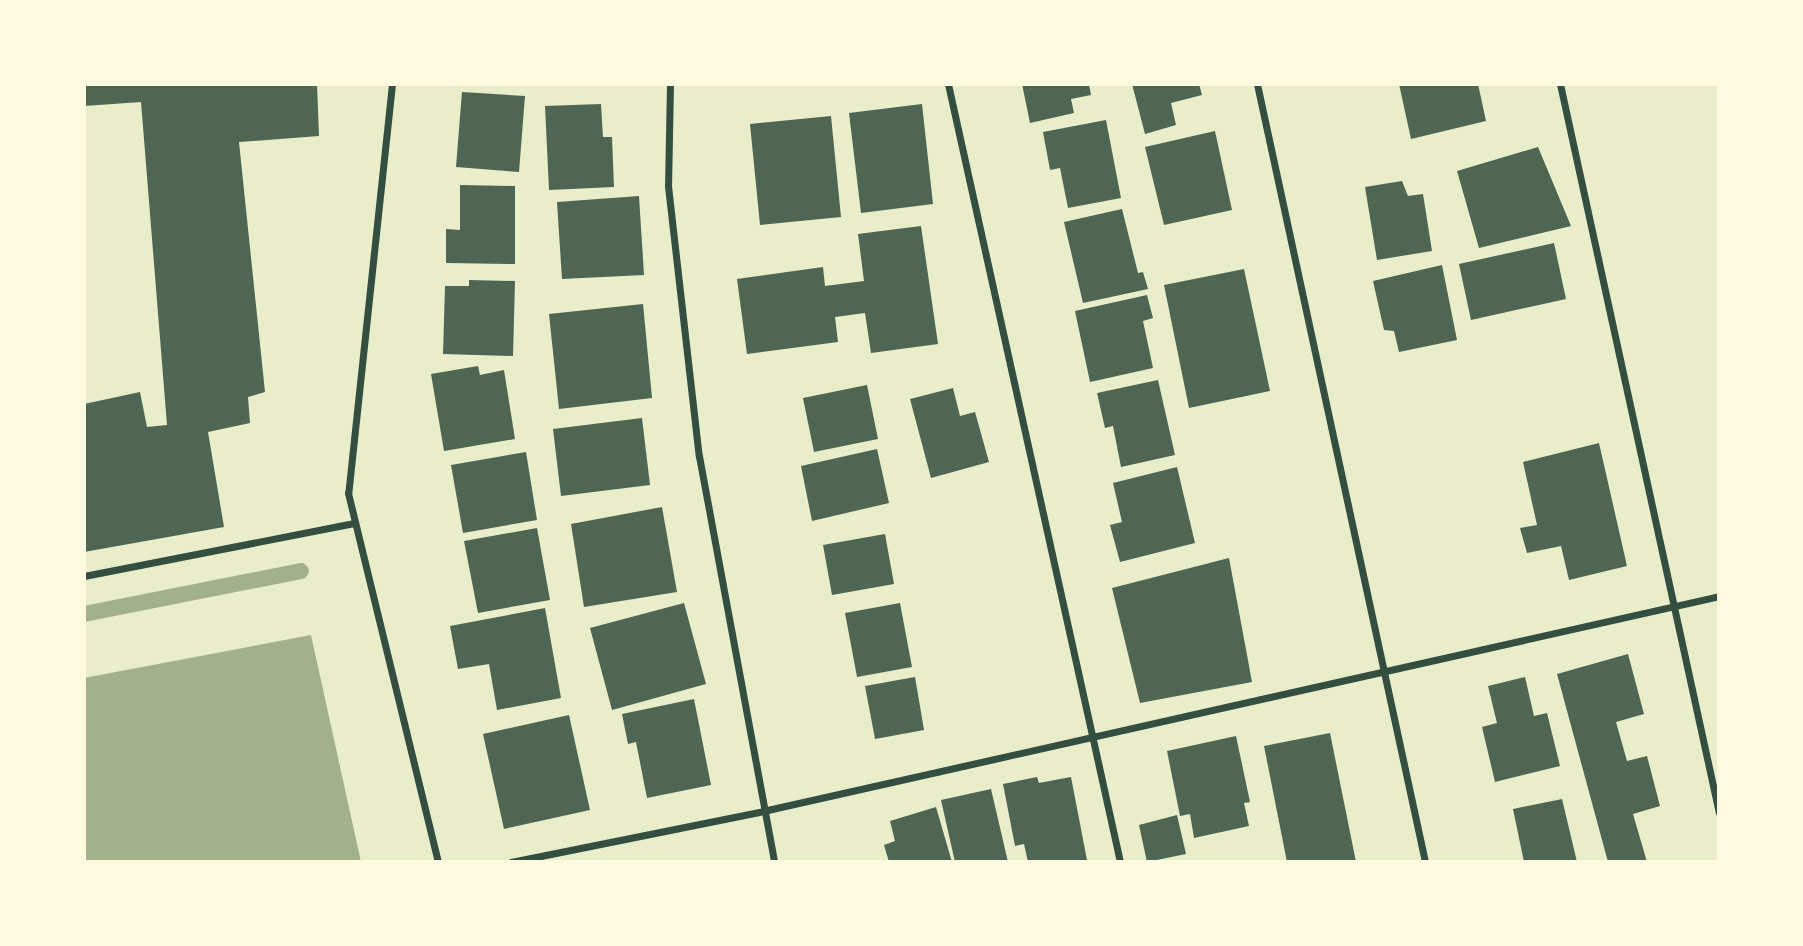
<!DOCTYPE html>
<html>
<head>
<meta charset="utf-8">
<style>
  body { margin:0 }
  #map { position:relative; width:1803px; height:946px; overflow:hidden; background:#e9edc9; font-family:"Source Sans 3",sans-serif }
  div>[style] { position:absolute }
  .water>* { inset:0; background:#a3b18a }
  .stream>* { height:16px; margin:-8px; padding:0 8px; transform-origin:8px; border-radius:8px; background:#a3b18a }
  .building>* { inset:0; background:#4f6655 }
  .minor>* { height:7px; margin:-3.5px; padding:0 3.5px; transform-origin:3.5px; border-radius:3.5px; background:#344e41 }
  span { translate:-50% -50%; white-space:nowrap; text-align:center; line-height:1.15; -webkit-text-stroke:5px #fefae0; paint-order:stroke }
  .frame { position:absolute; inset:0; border:86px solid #fefae0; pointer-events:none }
</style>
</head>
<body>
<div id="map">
  <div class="water">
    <div style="clip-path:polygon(311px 635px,361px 862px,84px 862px,84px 678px)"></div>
  </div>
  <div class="stream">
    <div style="left:84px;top:614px;width:221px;rotate:-11.2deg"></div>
  </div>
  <div class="building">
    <div style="clip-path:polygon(84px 84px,317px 84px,319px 136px,239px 142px,265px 392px,248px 397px,250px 423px,208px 432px,224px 527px,84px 552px,84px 404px,140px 392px,147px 427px,167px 425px,141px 102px,84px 106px)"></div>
    <div style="clip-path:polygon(1022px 84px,1089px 84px,1091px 95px,1071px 99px,1074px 113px,1030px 123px)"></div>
    <div style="clip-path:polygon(1132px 84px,1199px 84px,1202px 95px,1171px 103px,1176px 125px,1145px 134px)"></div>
    <div style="clip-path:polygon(1399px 84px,1478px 84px,1486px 121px,1411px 139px)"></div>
    <div style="clip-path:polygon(462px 92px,525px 96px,519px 172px,456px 167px)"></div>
    <div style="clip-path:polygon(601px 104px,603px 137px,612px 137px,614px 187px,549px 190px,545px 106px)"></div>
    <div style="clip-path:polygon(922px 104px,933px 204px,861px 213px,849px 113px)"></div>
    <div style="clip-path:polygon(831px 116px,841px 217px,760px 225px,750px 124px)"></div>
    <div style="clip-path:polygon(1106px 120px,1121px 198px,1068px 208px,1060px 168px,1050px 170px,1043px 132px)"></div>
    <div style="clip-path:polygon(1215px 131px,1232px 210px,1164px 225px,1145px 147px)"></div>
    <div style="clip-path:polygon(1538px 147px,1571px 226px,1479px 248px,1457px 171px)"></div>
    <div style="clip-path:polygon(1402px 181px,1408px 196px,1423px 194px,1432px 251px,1377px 260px,1365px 187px)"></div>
    <div style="clip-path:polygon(460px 185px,515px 186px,515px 264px,446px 263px,446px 229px,460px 230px)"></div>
    <div style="clip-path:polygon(639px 196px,644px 275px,562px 279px,557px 202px)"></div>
    <div style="clip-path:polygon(1122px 209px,1138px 273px,1143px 272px,1148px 289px,1083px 303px,1064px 222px)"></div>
    <div style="clip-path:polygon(921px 226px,938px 344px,871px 353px,865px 313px,835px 317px,838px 342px,747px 354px,737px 279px,823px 267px,825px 286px,864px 281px,858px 234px)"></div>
    <div style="clip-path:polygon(1554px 243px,1566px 299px,1471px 320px,1459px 264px)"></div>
    <div style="clip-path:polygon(1442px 265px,1457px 340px,1399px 352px,1394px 331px,1384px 330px,1373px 281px)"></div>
    <div style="clip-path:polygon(1244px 269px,1270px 391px,1189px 408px,1164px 285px)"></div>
    <div style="clip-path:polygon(469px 280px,515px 281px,513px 356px,443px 354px,445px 286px,469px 286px)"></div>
    <div style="clip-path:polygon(1147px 295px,1153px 318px,1143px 321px,1153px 368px,1090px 382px,1075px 311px)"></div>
    <div style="clip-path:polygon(643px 304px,652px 398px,559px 409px,549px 314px)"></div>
    <div style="clip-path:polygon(478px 366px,480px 375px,504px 370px,515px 439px,444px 451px,431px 374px)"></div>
    <div style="clip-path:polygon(1158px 380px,1175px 455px,1121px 467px,1113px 426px,1105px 428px,1097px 393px)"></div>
    <div style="clip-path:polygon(867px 385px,878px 439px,814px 452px,803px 398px)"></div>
    <div style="clip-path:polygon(953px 388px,960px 416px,975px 412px,989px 462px,931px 478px,910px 399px)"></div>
    <div style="clip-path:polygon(642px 418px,650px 485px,561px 496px,553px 429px)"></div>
    <div style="clip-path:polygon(1599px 443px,1627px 566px,1569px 580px,1561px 546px,1527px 553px,1520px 528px,1537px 525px,1523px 462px)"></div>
    <div style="clip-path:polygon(877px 449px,889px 503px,812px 521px,801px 466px)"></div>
    <div style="clip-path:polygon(526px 452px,537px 520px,463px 533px,451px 465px)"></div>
    <div style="clip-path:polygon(1177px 467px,1195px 543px,1120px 562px,1110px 525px,1122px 522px,1113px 483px)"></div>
    <div style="clip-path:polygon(662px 507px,677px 592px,584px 607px,571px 524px)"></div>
    <div style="clip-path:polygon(537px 528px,550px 600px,478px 613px,464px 541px)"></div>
    <div style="clip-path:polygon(885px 534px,894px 584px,832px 595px,823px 545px)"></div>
    <div style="clip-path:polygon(1229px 558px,1252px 682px,1140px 703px,1112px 588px)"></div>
    <div style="clip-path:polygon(684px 603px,706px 684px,612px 710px,590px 628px)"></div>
    <div style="clip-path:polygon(900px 603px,912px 667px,857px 677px,845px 613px)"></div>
    <div style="clip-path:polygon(545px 608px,561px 698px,497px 710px,489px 664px,458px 669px,450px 626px)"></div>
    <div style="clip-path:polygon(1628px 654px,1644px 714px,1616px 722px,1627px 761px,1647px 756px,1660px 806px,1633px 814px,1647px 862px,1608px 862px,1557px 674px)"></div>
    <div style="clip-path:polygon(915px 677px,924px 730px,875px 739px,865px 686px)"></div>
    <div style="clip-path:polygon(1525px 677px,1534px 716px,1547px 713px,1560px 766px,1495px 782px,1482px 727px,1497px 723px,1488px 686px)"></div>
    <div style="clip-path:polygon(694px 699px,711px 785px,647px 798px,636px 742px,628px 744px,622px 714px)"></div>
    <div style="clip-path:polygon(569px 715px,590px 810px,504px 829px,483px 734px)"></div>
    <div style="clip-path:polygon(1330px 733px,1356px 862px,1287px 862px,1264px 746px)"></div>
    <div style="clip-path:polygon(1236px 736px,1250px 802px,1244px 803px,1249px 826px,1194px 838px,1190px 814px,1180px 816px,1167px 751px)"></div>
    <div style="clip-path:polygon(1037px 777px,1039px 783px,1071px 777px,1087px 860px,1028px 862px,1024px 844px,1015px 846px,1003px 784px)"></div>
    <div style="clip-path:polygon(991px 789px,1008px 862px,955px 862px,941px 800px)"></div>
    <div style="clip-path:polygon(1562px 799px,1577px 862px,1524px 862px,1513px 809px)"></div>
    <div style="clip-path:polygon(936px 807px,952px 862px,889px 862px,884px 845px,895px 841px,890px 821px)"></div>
    <div style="clip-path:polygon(1177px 815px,1186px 854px,1147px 862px,1139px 825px)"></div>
  </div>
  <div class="minor">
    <div style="left:392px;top:84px;width:411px;rotate:96.1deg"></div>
    <div style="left:348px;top:493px;width:380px;rotate:76.3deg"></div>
    <div style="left:670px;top:84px;width:102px;rotate:91.1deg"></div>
    <div style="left:668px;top:186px;width:272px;rotate:83.5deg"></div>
    <div style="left:699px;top:456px;width:413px;rotate:79.5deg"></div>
    <div style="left:948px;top:84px;width:797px;rotate:77.53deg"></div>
    <div style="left:1257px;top:84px;width:796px;rotate:77.81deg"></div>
    <div style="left:1560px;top:84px;width:746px;rotate:77.7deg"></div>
    <div style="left:84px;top:576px;width:274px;rotate:-11.1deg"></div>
    <div style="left:511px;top:862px;width:257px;rotate:-11.4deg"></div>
    <div style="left:763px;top:811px;width:980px;rotate:-12.67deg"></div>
  </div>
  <div class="frame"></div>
</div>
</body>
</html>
